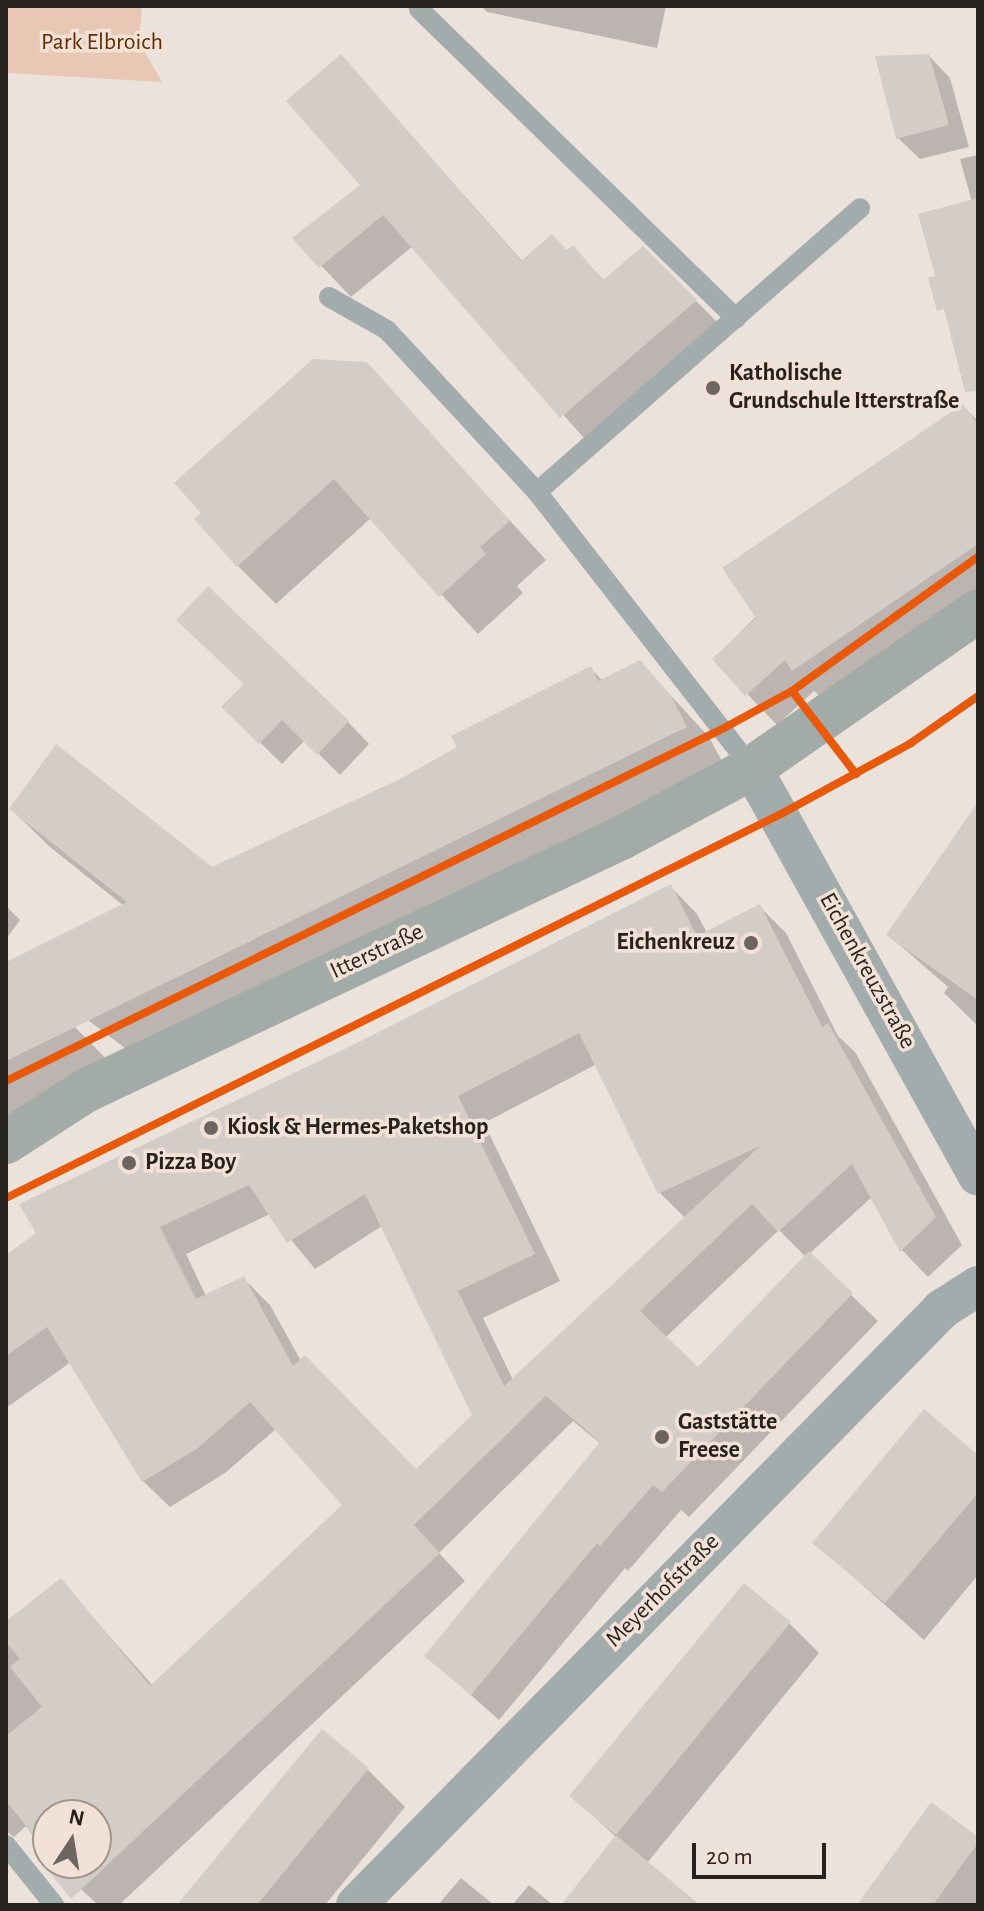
<!DOCTYPE html>
<html>
<head>
<meta charset="utf-8">
<style>
  body { margin:0 }
  #map { position:relative; width:984px; height:1911px; overflow:hidden; background:#ece2dc; font-family:"Alegreya Sans",sans-serif }
  div>[style] { position:absolute }
  .green>* { inset:0; background:#e8c8b4 }
  .shadow>* { inset:0; background:#0003 }
  .building>* { inset:0; background:#d4ccc7 }
  .lane>* { height:20px; margin:-10px; padding:0 10px; transform-origin:10px; border-radius:10px; background:#a3acac }
  .street>* { height:40px; margin:-20px; padding:0 20px; transform-origin:20px; border-radius:20px; background:#a3acac }
  .secondary>* { height:44px; margin:-22px; padding:0 22px; transform-origin:22px; border-radius:22px; background:#a3aba9 }
  .cycleway>* { height:8px; margin:-4px; padding:0 4px; transform-origin:4px; border-radius:4px; background:#e8590c }
  .dots>* { width:22px; height:22px; translate:-50% -50%; box-sizing:border-box; border:4px solid #f2e1d6; border-radius:50% }
  span { translate:-50% -50%; white-space:nowrap; text-align:center; line-height:1.15; -webkit-text-stroke:7px #f2e1d6; paint-order:stroke }
  .park-label { font-size:24px; color:#612d03 }
  .poi-label { font-size:24px; color:#28221e; font-weight:700 }
  .left { translate:0 -50%; text-align:left }
  .right { translate:-100% -50%; text-align:right }
  .street-label { font-size:24px; color:#28221e }
  .frame { position:absolute; inset:0; border:8px solid #28221e; pointer-events:none }
  .north { position:absolute; left:32px; top:1799px; width:80px; height:80px; box-sizing:border-box; background:#f2e1d6; border:2px solid #a1958c; border-radius:50%; rotate:12deg; font-size:22px; font-weight:700; line-height:32px; text-align:center; color:#28221e }
  .north::after { content:''; display:block; margin:auto; width:28px; height:36px; background:#6d6560; clip-path:polygon(50% 0,100% 100%,50% 72%,0 100%) }
  .scale { position:absolute; left:692px; top:1843px; width:134px; height:36px; box-sizing:border-box; border:4px solid #28221e; border-top:0; padding-left:10px; font-size:24px; line-height:28px; white-space:nowrap; color:#28221e; -webkit-text-stroke:6px #f2e1d6; paint-order:stroke }
</style>
</head>
<body>
<div id="map">
  <div class="green">
    <div style="clip-path:polygon(6px 6px,142px 6px,139px 42px,162px 82px,6px 73px)"></div>
  </div>
  <div class="shadow">
    <div style="clip-path:polygon(481px 6px,666px 6px,657px 48px,487px 12px)"></div>
    <div style="clip-path:polygon(341px 56px,523px 262px,572px 248px,605px 281px,643px 248px,726px 331px,592px 447px,413px 246px,351px 297px,295px 238px,362px 185px)"></div>
    <div style="clip-path:polygon(929px 56px,950px 78px,969px 147px,920px 159px,898px 138px)"></div>
    <div style="clip-path:polygon(978px 155px,978px 319px,972px 202px,960px 159px)"></div>
    <div style="clip-path:polygon(366px 364px,546px 560px,517px 586px,523px 593px,478px 634px,371px 518px,276px 604px,238px 566px)"></div>
    <div style="clip-path:polygon(963px 406px,978px 421px,978px 594px,823px 699px,814px 691px,777px 725px,714px 659px)"></div>
    <div style="clip-path:polygon(640px 662px,709px 737px,724px 765px,134px 1055px,55px 995px,124px 906px,50px 847px,11px 809px,211px 870px,401px 781px,591px 669px,603px 681px)"></div>
    <div style="clip-path:polygon(224px 707px,348px 722px,369px 744px,340px 775px,305px 740px,282px 764px)"></div>
    <div style="clip-path:polygon(978px 807px,978px 1026px,944px 993px,948px 987px,888px 935px)"></div>
    <div style="clip-path:polygon(evenodd,671px 887px,697px 914px,707px 933px,759px 906px,786px 933px,838px 1036px,855px 1052px,962px 1245px,928px 1277px,902px 1250px,872px 1197px,809px 1254px,878px 1321px,689px 1517px,681px 1510px,628px 1571px,625px 1568px,499px 1720px,427px 1656px,601px 1444px,573px 1421px,439px 1553px,465px 1581px,119px 1905px,98px 1905px,53px 1863px,96px 1863px,96px 1815px,48px 1815px,48px 1856px,26px 1826px,14px 1837px,6px 1831px,6px 1624px,60px 1580px,153px 1686px,345px 1506px,276px 1429px,225px 1473px,170px 1507px,143px 1481px,71px 1362px,6px 1408px,6px 1257px,358px 1045px,671px 887px,597px 1064px,660px 1193px,685px 1218px,513px 1380px,483px 1318px,560px 1281px,484px 1123px,597px 1064px,671px 887px,270px 1214px,315px 1269px,382px 1226px,475px 1416px,416px 1471px,301px 1361px,270px 1305px,243px 1278px,206px 1296px,186px 1254px,270px 1214px,671px 887px,779px 1230px,806px 1257px,698px 1370px,665px 1338px,779px 1230px)"></div>
    <div style="clip-path:polygon(6px 906px,20px 920px,6px 939px)"></div>
    <div style="clip-path:polygon(6px 1000px,76px 1028px,111px 1064px,6px 1117px)"></div>
    <div style="clip-path:polygon(978px 1458px,978px 1575px,924px 1640px,815px 1542px)"></div>
    <div style="clip-path:polygon(789px 1623px,819px 1653px,647px 1863px,697px 1905px,564px 1905px,617px 1838px,572px 1796px)"></div>
    <div style="clip-path:polygon(368px 1770px,405px 1807px,325px 1905px,180px 1905px)"></div>
    <div style="clip-path:polygon(978px 1839px,978px 1905px,859px 1905px)"></div>
    <div style="clip-path:polygon(461px 1878px,494px 1905px,438px 1905px)"></div>
    <div style="clip-path:polygon(529px 1885px,553px 1905px,512px 1905px)"></div>
  </div>
  <div class="building">
    <div style="clip-path:polygon(341px 54px,521px 261px,552px 234px,567px 250px,573px 245px,603px 280px,643px 246px,697px 300px,560px 418px,383px 215px,319px 268px,292px 238px,360px 185px,286px 101px)"></div>
    <div style="clip-path:polygon(929px 54px,949px 125px,896px 139px,875px 56px)"></div>
    <div style="clip-path:polygon(978px 198px,978px 391px,965px 392px,944px 309px,937px 311px,928px 278px,935px 276px,918px 214px)"></div>
    <div style="clip-path:polygon(313px 359px,367px 362px,510px 521px,480px 547px,486px 554px,439px 597px,334px 479px,237px 567px,194px 519px,201px 513px,174px 483px)"></div>
    <div style="clip-path:polygon(963px 404px,978px 425px,978px 544px,792px 671px,785px 660px,745px 696px,712px 659px,756px 618px,722px 568px)"></div>
    <div style="clip-path:polygon(208px 586px,349px 721px,317px 755px,282px 720px,259px 744px,221px 707px,244px 684px,176px 620px)"></div>
    <div style="clip-path:polygon(640px 660px,671px 696px,687px 727px,6px 1061px,6px 962px,127px 902px,9px 809px,56px 744px,212px 867px,400px 779px,457px 747px,451px 736px,591px 666px,598px 681px)"></div>
    <div style="clip-path:polygon(978px 802px,978px 1000px,886px 935px)"></div>
    <div style="clip-path:polygon(evenodd,671px 884px,697px 936px,760px 904px,822px 1027px,828px 1023px,936px 1217px,900px 1252px,852px 1164px,778px 1232px,752px 1204px,640px 1311px,698px 1367px,809px 1251px,853px 1293px,662px 1492px,653px 1485px,600px 1546px,597px 1543px,471px 1695px,424px 1656px,600px 1442px,546px 1396px,414px 1525px,440px 1553px,71px 1899px,48px 1870px,56px 1863px,96px 1863px,96px 1815px,48px 1815px,48px 1853px,6px 1801px,6px 1736px,42px 1707px,10px 1667px,20px 1659px,6px 1642px,6px 1621px,61px 1578px,150px 1686px,342px 1505px,250px 1402px,198px 1448px,142px 1482px,47px 1327px,6px 1356px,6px 1255px,36px 1233px,19px 1204px,357px 1043px,671px 884px,579px 1033px,658px 1194px,760px 1146px,504px 1386px,458px 1291px,535px 1254px,458px 1096px,579px 1033px,671px 884px,249px 1185px,287px 1243px,365px 1194px,472px 1415px,416px 1469px,305px 1355px,293px 1366px,244px 1276px,196px 1299px,160px 1227px,249px 1185px)"></div>
    <div style="clip-path:polygon(924px 1409px,978px 1455px,978px 1493px,885px 1603px,812px 1543px)"></div>
    <div style="clip-path:polygon(744px 1583px,791px 1622px,616px 1835px,569px 1796px)"></div>
    <div style="clip-path:polygon(322px 1729px,369px 1768px,257px 1905px,177px 1905px)"></div>
    <div style="clip-path:polygon(931px 1802px,978px 1837px,978px 1843px,933px 1905px,857px 1905px)"></div>
    <div style="clip-path:polygon(616px 1835px,700px 1905px,561px 1905px)"></div>
  </div>
  <div class="lane">
    <div style="left:419px;top:9px;width:443px;rotate:44.3deg"></div>
    <div style="left:329px;top:297px;width:67px;rotate:29.6deg"></div>
    <div style="left:387px;top:330px;width:221px;rotate:47.2deg"></div>
    <div style="left:537px;top:492px;width:350px;rotate:52.1deg"></div>
    <div style="left:537px;top:492px;width:430px;rotate:-41.3deg"></div>
    <div style="left:6px;top:1845px;width:77px;rotate:51.3deg"></div>
  </div>
  <div class="street">
    <div style="left:752px;top:768px;width:466px;rotate:61deg"></div>
    <div style="left:356px;top:1905px;width:836px;rotate:-45.48deg"></div>
    <div style="left:942px;top:1309px;width:43px;rotate:-32.6deg"></div>
  </div>
  <div class="secondary">
    <div style="left:6px;top:1142px;width:94px;rotate:-32.8deg"></div>
    <div style="left:85px;top:1091px;width:593px;rotate:-25.27deg"></div>
    <div style="left:621px;top:838px;width:149px;rotate:-28.1deg"></div>
    <div style="left:752px;top:768px;width:275px;rotate:-34.8deg"></div>
  </div>
  <div class="cycleway">
    <div style="left:792px;top:691px;width:105px;rotate:52.4deg"></div>
    <div style="left:6px;top:1081px;width:800px;rotate:-26.18deg"></div>
    <div style="left:724px;top:728px;width:77px;rotate:-28.6deg"></div>
    <div style="left:792px;top:691px;width:229px;rotate:-35.8deg"></div>
    <div style="left:6px;top:1198px;width:865px;rotate:-26.36deg"></div>
    <div style="left:781px;top:814px;width:148px;rotate:-28.6deg"></div>
    <div style="left:911px;top:743px;width:82px;rotate:-35deg"></div>
  </div>
  <div class="dots">
    <div style="left:713px;top:388px;background:#6d6560"></div>
    <div style="left:751px;top:943px;background:#6d6560"></div>
    <div style="left:211px;top:1128px;background:#6d6560"></div>
    <div style="left:129px;top:1163px;background:#6d6560"></div>
    <div style="left:662px;top:1437px;background:#6d6560"></div>
  </div>
  <div class="park-label">
    <span style="left:102px;top:43px">Park Elbroich</span>
  </div>
  <div class="poi-label">
    <span class="left" style="left:729px;top:388px">Katholische<br>Grundschule Itterstraße</span>
    <span class="right" style="left:735px;top:943px">Eichenkreuz</span>
    <span class="left" style="left:227px;top:1128px">Kiosk &amp; Hermes-Paketshop</span>
    <span class="left" style="left:145px;top:1163px">Pizza Boy</span>
    <span class="left" style="left:678px;top:1437px">Gaststätte<br>Freese</span>
  </div>
  <div class="street-label">
    <span style="left:377px;top:952px;rotate:-25deg">Itterstraße</span>
    <span style="left:867px;top:971px;rotate:61deg">Eichenkreuzstraße</span>
    <span style="left:663px;top:1591px;rotate:-45deg">Meyerhofstraße</span>
  </div>
  <div class="frame"></div>
  <div class="north">N</div>
  <div class="scale">20 m</div>
</div>
</body>
</html>
